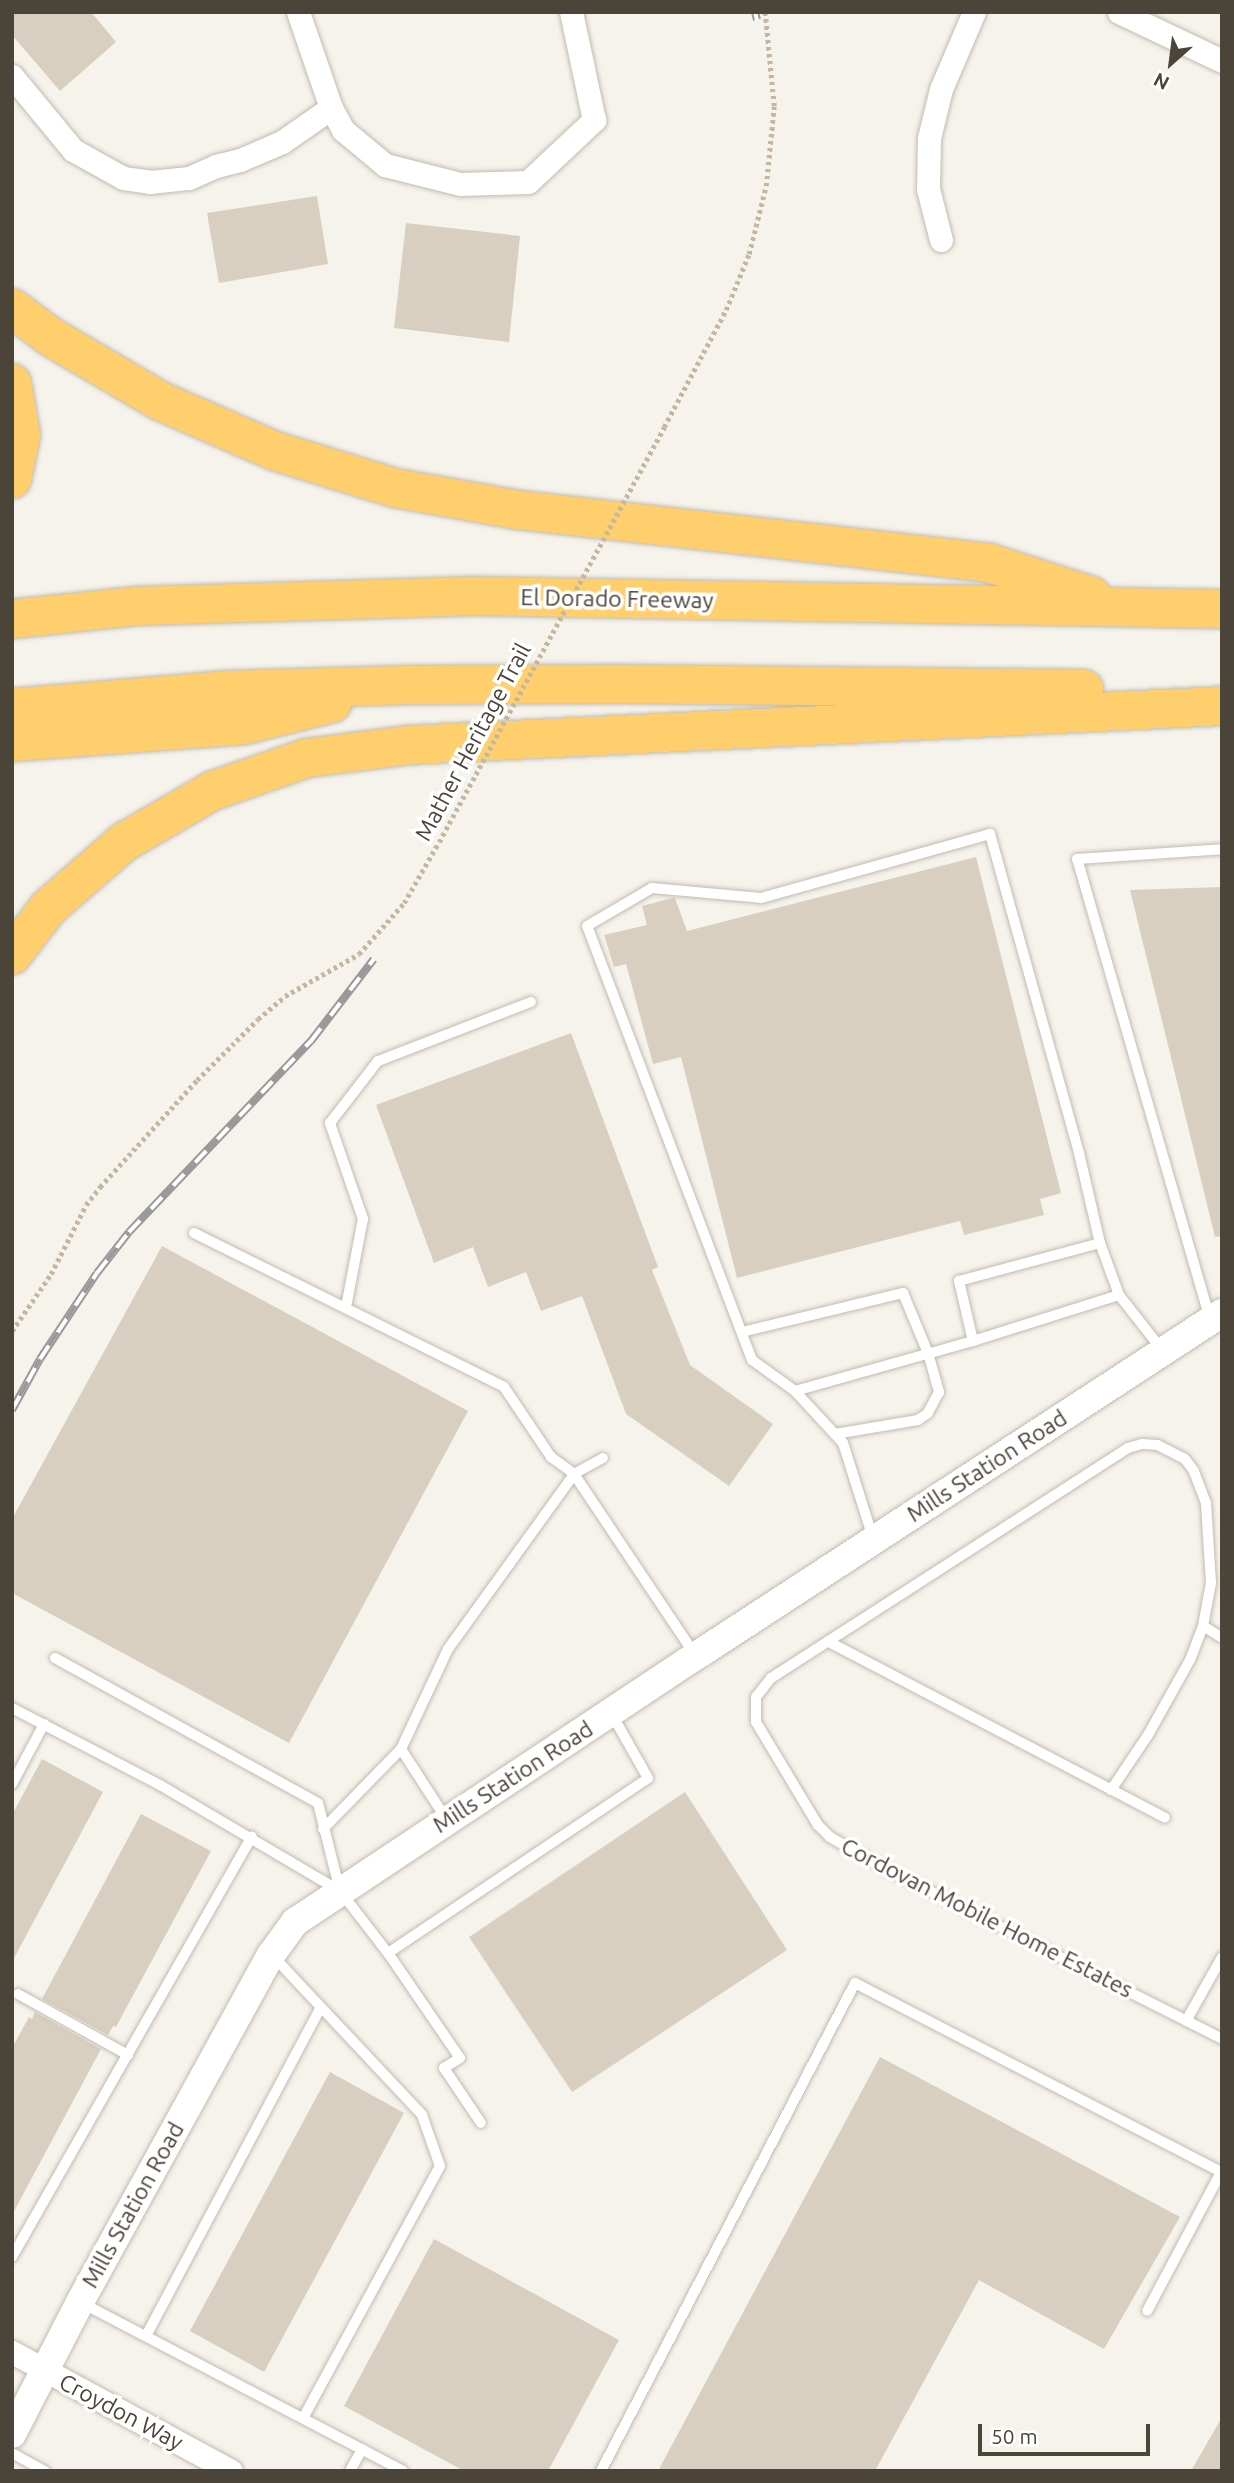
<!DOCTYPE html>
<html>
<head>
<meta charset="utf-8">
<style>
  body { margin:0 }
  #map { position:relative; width:1234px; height:2483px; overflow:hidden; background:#f6f3ec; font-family:Ubuntu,sans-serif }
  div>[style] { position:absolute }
  .building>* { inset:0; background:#d8cfc1 }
  .path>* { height:4.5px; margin-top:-2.25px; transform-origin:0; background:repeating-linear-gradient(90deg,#c4b79f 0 3.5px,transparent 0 7px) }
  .roads { filter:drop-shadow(0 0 2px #c2bbae) drop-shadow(0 0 2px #c2bbae) }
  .service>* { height:10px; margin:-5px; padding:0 5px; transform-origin:5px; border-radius:5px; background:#fff }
  .minor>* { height:23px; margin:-11.5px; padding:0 11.5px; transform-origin:11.5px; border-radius:11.5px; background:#fff }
  .tertiary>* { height:28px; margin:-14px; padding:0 14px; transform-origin:14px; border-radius:14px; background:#fff }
  .motorway>* { height:38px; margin:-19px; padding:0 19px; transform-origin:19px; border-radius:19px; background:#ffcf6e }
  .rail>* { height:8px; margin-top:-4px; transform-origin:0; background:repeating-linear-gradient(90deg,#fff 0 16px,#9a9a9a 0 32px); box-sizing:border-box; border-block:2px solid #9a9a9a }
  .path-bridge>* { height:4.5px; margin-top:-2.25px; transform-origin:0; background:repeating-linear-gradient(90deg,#c4b79f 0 3.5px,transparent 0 7px) }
  span { translate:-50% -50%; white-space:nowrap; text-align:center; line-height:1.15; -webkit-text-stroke:7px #fff; paint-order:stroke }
  .street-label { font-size:23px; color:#4b4439 }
  .frame { position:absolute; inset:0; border:14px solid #4b4439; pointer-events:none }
  .north { position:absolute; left:1136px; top:28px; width:70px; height:70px; -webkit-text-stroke:5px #fff; paint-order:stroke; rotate:208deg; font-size:19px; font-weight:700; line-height:28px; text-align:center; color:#4b4439 }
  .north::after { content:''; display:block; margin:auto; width:24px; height:32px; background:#4b4439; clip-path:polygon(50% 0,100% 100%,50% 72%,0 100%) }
  .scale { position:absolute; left:978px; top:2424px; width:172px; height:32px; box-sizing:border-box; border:4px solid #4b4439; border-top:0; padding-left:9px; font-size:21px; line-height:24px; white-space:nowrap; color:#4b4439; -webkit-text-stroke:5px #fff; paint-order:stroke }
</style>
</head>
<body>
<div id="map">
  <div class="building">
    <div style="clip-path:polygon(12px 12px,91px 12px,116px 42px,60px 91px,12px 35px)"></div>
    <div style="clip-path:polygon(317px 196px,328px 264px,219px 283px,207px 213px)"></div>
    <div style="clip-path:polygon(406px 223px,520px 236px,509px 342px,394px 328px)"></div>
    <div style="clip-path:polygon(976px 857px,1061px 1193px,1040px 1199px,1044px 1215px,964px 1235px,960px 1221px,737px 1278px,681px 1057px,653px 1064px,626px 964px,614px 967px,604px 935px,647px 925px,642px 906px,672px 898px,675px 898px,687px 931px)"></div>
    <div style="clip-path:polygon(1222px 887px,1222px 1236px,1215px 1237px,1130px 890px)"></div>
    <div style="clip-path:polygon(571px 1033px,658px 1267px,652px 1270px,690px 1365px,773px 1424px,729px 1486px,626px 1414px,582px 1296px,541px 1311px,526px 1272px,488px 1287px,473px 1247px,434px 1263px,376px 1105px)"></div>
    <div style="clip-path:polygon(162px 1246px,468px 1411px,289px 1743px,12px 1593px,12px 1519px)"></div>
    <div style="clip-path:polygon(42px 1759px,103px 1792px,12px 1962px,12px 1815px)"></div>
    <div style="clip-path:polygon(685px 1792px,787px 1950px,572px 2092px,469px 1937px)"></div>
    <div style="clip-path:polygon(141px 1814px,211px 1851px,116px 2027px,113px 2026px,108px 2035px,42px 1999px)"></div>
    <div style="clip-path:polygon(35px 2012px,101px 2049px,12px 2215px,12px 2048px,29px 2017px,32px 2019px)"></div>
    <div style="clip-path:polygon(880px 2057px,1180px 2217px,1104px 2349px,979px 2280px,875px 2471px,658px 2471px)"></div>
    <div style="clip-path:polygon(330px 2072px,404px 2113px,264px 2372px,190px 2331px)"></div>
    <div style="clip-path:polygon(434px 2239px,619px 2340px,548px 2471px,464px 2471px,344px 2406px)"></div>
    <div style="clip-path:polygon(1222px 2417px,1222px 2471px,1191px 2471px)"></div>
  </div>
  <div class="path">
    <div style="left:664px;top:427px;width:132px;rotate:-62.1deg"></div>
    <div style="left:726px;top:310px;width:61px;rotate:-67.7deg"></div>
    <div style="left:749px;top:254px;width:70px;rotate:-76deg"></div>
    <div style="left:766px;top:186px;width:80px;rotate:-84.3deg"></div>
    <div style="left:774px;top:106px;width:94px;rotate:-95.5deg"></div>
    <div style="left:12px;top:1331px;width:69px;rotate:-55.6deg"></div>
    <div style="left:51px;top:1274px;width:77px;rotate:-63.1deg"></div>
    <div style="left:86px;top:1205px;width:23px;rotate:-52deg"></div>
    <div style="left:100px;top:1187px;width:144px;rotate:-47.8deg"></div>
    <div style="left:197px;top:1080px;width:86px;rotate:-45deg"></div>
    <div style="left:258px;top:1019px;width:35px;rotate:-40deg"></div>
    <div style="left:285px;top:996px;width:85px;rotate:-29.6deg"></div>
    <div style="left:359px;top:954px;width:68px;rotate:-48.6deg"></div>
    <div style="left:404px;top:903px;width:70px;rotate:-60.2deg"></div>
  </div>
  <div class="roads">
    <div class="service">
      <div style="left:194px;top:1233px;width:346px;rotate:26.4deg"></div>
      <div style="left:504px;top:1387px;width:84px;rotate:56.1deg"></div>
      <div style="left:551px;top:1457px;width:29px;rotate:36deg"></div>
      <div style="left:574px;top:1474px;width:219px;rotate:56.2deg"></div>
      <div style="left:346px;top:1307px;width:90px;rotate:-79.1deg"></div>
      <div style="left:363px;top:1219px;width:102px;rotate:-109deg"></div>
      <div style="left:330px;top:1123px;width:78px;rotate:-52.3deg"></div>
      <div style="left:378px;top:1061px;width:164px;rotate:-21.1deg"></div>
      <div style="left:1210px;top:1319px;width:479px;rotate:-106.1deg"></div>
      <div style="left:1077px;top:859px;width:145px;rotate:-3.9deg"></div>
      <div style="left:742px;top:1332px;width:166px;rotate:-13.6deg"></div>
      <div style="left:903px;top:1293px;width:65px;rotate:67.4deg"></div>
      <div style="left:928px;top:1353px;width:41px;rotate:74.2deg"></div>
      <div style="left:939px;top:1392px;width:24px;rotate:118deg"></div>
      <div style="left:928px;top:1413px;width:12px;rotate:145deg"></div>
      <div style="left:918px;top:1420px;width:84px;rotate:170.4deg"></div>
      <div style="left:973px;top:1341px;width:62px;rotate:-103.1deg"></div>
      <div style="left:959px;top:1281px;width:146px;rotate:-15.1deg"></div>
      <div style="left:795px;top:1391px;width:185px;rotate:-15.7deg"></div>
      <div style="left:973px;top:1341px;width:153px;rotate:-17.5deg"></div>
      <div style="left:873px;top:1538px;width:100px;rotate:-107.5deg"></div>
      <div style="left:843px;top:1443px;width:71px;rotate:-132.7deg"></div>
      <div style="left:795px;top:1391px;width:53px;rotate:-144.2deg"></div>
      <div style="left:752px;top:1360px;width:464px;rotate:-110.8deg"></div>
      <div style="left:587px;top:926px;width:75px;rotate:-30.3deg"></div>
      <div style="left:652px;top:888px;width:109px;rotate:5.2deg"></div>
      <div style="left:761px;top:898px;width:238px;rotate:-15.6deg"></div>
      <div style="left:990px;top:834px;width:331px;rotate:74.4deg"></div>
      <div style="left:1079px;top:1153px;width:92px;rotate:76.9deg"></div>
      <div style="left:1100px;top:1243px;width:55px;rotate:69.9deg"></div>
      <div style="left:1119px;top:1295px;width:71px;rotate:51.8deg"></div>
      <div style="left:1203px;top:1626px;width:22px;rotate:32deg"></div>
      <div style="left:829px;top:1642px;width:379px;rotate:27.6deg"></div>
      <div style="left:55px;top:1658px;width:300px;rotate:28.9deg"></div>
      <div style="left:318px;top:1803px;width:91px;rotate:76deg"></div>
      <div style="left:12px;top:1708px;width:167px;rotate:27.5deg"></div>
      <div style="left:160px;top:1785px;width:209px;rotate:30.5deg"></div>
      <div style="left:340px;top:1891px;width:78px;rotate:52.3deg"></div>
      <div style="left:388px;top:1953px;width:127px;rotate:55.6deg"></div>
      <div style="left:460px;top:2058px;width:19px;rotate:148deg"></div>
      <div style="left:444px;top:2068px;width:66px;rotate:56.1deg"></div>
      <div style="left:401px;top:1749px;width:85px;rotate:57.1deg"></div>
      <div style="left:12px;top:1784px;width:68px;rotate:-61.9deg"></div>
      <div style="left:1111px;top:1790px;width:66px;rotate:-56.1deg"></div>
      <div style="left:1148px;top:1735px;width:86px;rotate:-60.8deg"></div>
      <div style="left:1190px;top:1660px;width:36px;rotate:-69deg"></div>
      <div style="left:1203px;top:1626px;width:44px;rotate:-79.5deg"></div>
      <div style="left:1211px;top:1583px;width:80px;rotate:-93.6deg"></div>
      <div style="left:1206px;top:1503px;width:34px;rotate:-111deg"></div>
      <div style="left:1194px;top:1471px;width:15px;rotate:-127deg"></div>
      <div style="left:1185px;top:1459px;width:30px;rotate:-153deg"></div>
      <div style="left:1158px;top:1445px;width:16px;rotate:-176deg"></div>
      <div style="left:1142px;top:1444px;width:15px;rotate:164deg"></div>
      <div style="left:1128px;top:1448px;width:425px;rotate:147.2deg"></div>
      <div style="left:771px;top:1678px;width:24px;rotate:128deg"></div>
      <div style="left:756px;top:1697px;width:25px;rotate:90deg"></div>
      <div style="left:756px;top:1722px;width:120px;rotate:59deg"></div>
      <div style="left:818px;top:1825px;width:17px;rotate:45deg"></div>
      <div style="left:830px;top:1837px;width:73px;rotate:29.4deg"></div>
      <div style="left:894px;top:1873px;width:368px;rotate:26.8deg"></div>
      <div style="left:323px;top:1829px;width:112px;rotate:-45.7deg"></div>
      <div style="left:401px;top:1749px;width:110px;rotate:-64.8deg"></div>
      <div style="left:448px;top:1649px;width:216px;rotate:-54.2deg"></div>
      <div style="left:574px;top:1474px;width:33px;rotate:-29deg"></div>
      <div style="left:388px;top:1953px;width:313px;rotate:-33.9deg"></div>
      <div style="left:648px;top:1778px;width:75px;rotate:-119.6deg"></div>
      <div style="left:272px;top:1955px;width:219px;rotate:46.8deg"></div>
      <div style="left:422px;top:2115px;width:54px;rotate:70.6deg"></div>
      <div style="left:440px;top:2166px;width:287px;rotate:118.5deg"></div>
      <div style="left:18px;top:1994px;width:126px;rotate:29deg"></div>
      <div style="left:1186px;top:2021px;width:73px;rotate:-60.6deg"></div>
      <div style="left:12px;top:2257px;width:484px;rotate:-60.3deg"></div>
      <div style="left:82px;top:2303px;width:362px;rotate:27.6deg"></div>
      <div style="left:146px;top:2336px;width:370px;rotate:-62deg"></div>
      <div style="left:12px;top:2453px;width:38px;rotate:29deg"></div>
      <div style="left:350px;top:2471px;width:25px;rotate:-61deg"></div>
      <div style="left:601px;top:2471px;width:550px;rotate:-62.5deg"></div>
      <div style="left:855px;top:1983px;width:412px;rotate:27.3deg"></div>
      <div style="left:1221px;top:2172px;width:157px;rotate:118deg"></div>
    </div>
    <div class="minor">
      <div style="left:298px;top:12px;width:102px;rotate:71deg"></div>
      <div style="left:331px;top:108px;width:25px;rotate:61deg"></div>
      <div style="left:343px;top:130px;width:55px;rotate:39.8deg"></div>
      <div style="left:385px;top:165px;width:77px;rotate:14.2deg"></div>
      <div style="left:460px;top:184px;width:68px;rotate:-1.7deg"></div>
      <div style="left:528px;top:182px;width:91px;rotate:-43.2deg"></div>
      <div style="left:594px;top:120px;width:110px;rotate:-102deg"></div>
      <div style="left:1119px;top:12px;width:114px;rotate:25.4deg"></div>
      <div style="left:12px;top:76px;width:96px;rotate:50.5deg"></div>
      <div style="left:73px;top:150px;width:57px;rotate:29.2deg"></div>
      <div style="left:123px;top:178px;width:27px;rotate:8deg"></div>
      <div style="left:150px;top:182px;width:39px;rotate:-6deg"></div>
      <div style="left:189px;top:178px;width:30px;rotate:-24deg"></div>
      <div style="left:216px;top:166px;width:25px;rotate:-14deg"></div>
      <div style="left:240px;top:160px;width:46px;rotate:-23.2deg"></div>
      <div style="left:282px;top:142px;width:60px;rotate:-34.8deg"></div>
      <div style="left:941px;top:240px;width:53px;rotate:-104.3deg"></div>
      <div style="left:928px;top:189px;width:51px;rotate:-88.9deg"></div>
      <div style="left:929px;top:138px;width:50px;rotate:-76.2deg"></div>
      <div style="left:941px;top:89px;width:84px;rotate:-66.8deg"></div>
      <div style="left:12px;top:2352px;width:249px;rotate:28.5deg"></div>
    </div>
    <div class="tertiary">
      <div style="left:12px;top:2434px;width:148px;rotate:-62.7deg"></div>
      <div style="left:80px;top:2302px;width:396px;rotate:-61.2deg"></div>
      <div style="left:271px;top:1955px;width:41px;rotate:-54deg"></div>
      <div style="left:295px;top:1922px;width:481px;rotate:-33.6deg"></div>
      <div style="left:696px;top:1656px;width:628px;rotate:-33.11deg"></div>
    </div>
    <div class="motorway">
      <div style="left:12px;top:308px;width:49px;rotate:36.6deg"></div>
      <div style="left:51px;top:337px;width:126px;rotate:30.4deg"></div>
      <div style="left:160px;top:401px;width:125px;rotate:23.5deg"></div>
      <div style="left:275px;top:451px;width:126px;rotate:17.1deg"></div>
      <div style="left:395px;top:488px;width:126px;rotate:10.1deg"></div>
      <div style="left:519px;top:510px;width:473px;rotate:6.4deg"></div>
      <div style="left:989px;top:563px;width:108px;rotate:17.8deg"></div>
      <div style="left:12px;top:383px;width:53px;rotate:80.2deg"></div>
      <div style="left:21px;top:435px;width:45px;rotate:101.6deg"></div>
      <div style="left:12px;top:619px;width:127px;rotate:-5.9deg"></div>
      <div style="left:138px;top:606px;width:331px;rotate:-1.7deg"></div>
      <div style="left:469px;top:596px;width:753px;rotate:0.99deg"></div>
      <div style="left:12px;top:708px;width:219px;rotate:-4.7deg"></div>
      <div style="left:230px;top:690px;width:177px;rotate:-1.6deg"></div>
      <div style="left:407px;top:685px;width:211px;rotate:-0.3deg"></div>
      <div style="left:618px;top:684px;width:466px;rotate:0.6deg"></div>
      <div style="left:12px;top:742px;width:233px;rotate:-4.2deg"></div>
      <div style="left:244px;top:725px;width:91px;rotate:-14deg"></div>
      <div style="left:12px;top:955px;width:59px;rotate:-52.5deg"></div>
      <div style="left:48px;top:908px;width:101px;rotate:-41deg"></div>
      <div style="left:124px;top:842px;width:102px;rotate:-30.1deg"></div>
      <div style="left:212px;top:791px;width:101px;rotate:-19.2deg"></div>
      <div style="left:307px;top:758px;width:102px;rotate:-7.3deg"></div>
      <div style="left:408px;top:745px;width:815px;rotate:-2.74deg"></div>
    </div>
  </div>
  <div class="rail">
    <div style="left:755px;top:12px;width:8px;rotate:76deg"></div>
    <div style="left:12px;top:1410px;width:58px;rotate:-61.2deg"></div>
    <div style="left:40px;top:1359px;width:103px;rotate:-56.5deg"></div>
    <div style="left:97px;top:1273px;width:52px;rotate:-52deg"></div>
    <div style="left:129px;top:1232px;width:264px;rotate:-46.4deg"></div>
    <div style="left:311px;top:1041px;width:103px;rotate:-52.5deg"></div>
  </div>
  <div class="path-bridge">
    <div style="left:439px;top:842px;width:472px;rotate:-61.5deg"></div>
  </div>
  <div class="street-label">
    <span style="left:617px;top:599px;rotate:1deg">El Dorado Freeway</span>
    <span style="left:473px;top:742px;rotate:-62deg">Mather Heritage Trail</span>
    <span style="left:987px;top:1466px;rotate:-33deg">Mills Station Road</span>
    <span style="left:513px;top:1777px;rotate:-33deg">Mills Station Road</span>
    <span style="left:987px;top:1918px;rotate:27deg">Cordovan Mobile Home Estates</span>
    <span style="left:133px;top:2205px;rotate:-61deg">Mills Station Road</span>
    <span style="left:121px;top:2412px;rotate:28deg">Croydon Way</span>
  </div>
  <div class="frame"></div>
  <div class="north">N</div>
  <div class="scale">50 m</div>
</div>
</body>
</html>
